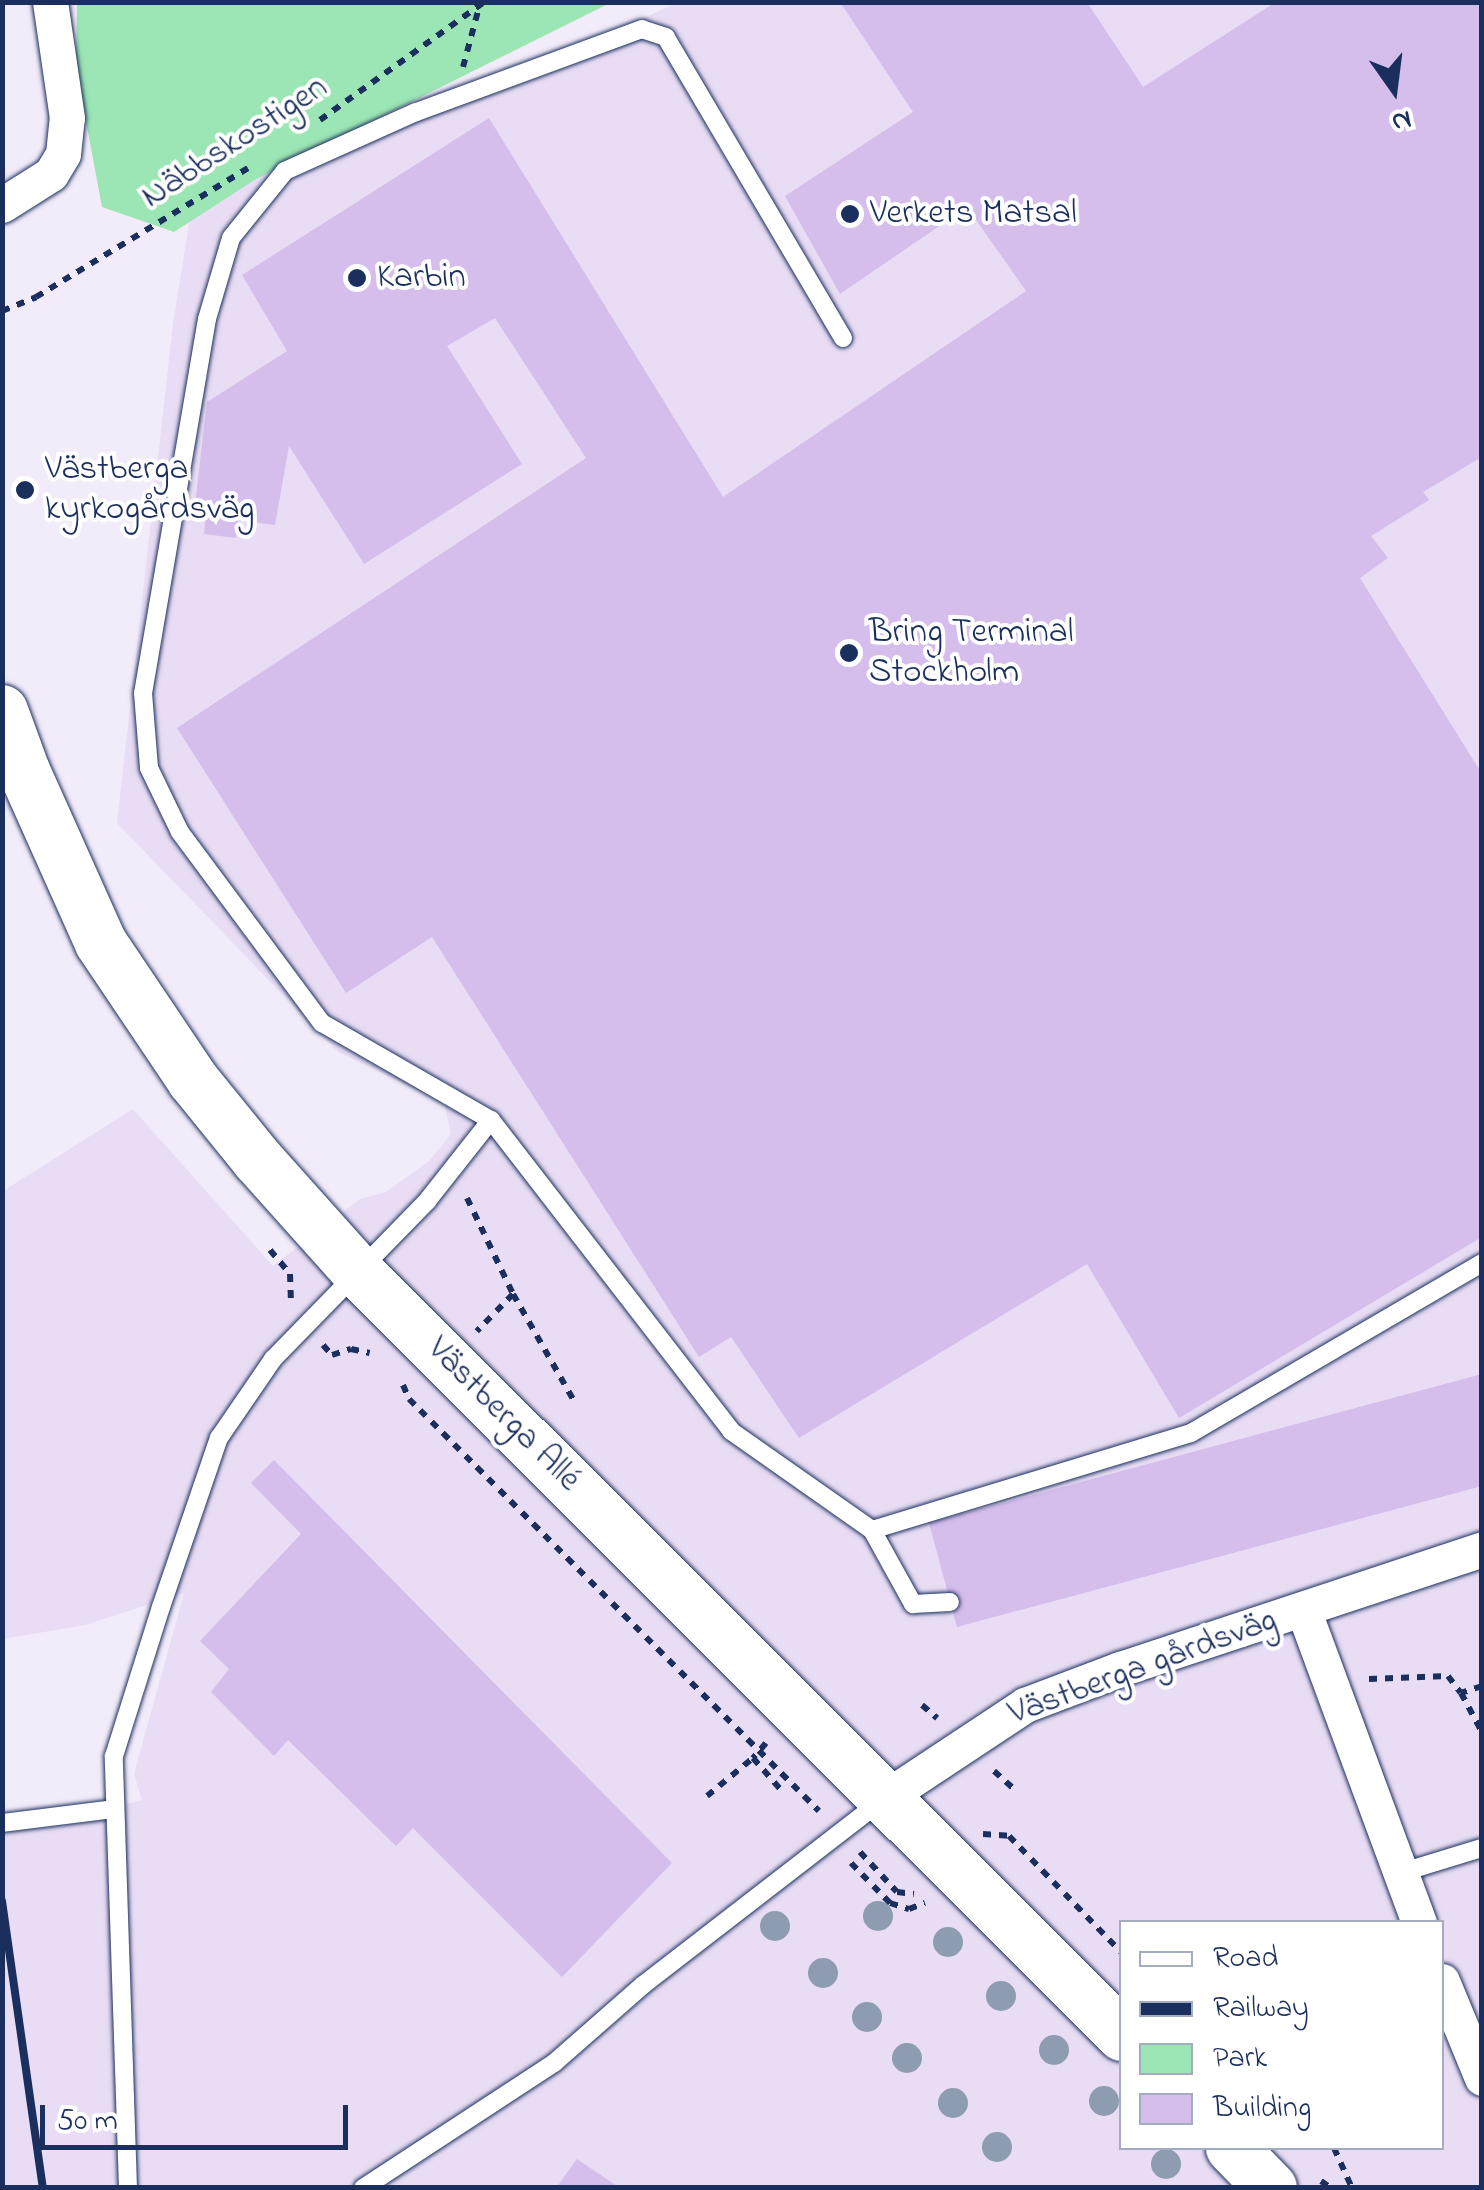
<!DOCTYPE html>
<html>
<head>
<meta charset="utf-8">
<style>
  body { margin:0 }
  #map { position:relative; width:1484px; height:2190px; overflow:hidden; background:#f2ebf9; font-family:"Indie Flower",sans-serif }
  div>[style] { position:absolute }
  .built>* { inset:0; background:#e9ddf5 }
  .green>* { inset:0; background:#9ce5b4 }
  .building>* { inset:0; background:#d5bdec }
  .path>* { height:6px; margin-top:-3px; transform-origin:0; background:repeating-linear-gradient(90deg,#1b2f5e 0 8px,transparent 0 16px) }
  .roads { filter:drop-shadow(0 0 2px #1b2f5e) drop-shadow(0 0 2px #1b2f5e) }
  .lane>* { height:18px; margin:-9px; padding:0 9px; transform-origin:9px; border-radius:9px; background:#fff }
  .street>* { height:35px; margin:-17.5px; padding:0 17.5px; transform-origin:17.5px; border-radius:17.5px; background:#fff }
  .secondary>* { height:52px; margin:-26px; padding:0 26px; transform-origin:26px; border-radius:26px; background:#fff }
  .rail>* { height:8px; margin:-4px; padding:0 4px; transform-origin:4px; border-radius:4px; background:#1b2f5e }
  .trees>* { width:30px; height:30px; margin:-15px; border-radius:50%; background:#8d9cb0 }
  .dots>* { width:28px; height:28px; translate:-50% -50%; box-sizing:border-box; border:5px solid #fff; border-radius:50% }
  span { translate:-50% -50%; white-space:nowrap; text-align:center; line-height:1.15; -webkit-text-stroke:8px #fff; paint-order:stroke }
  .street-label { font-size:35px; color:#1b2f5e }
  .poi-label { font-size:35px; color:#1b2f5e }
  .left { translate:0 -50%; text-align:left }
  .frame { position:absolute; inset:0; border:5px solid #1b2f5e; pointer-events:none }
  .legend { position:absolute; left:1119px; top:1920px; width:325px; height:230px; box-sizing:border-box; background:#fff; border:2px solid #a4acbf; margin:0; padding:12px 18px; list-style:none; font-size:30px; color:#1b2f5e }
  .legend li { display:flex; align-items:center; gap:20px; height:50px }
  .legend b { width:50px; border:2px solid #a4acbf }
  .north { position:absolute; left:1344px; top:40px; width:100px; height:100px; -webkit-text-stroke:8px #fff; paint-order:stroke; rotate:166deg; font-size:28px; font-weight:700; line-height:40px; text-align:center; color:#1b2f5e }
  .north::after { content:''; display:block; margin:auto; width:35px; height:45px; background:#1b2f5e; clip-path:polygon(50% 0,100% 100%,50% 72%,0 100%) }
  .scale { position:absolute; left:40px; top:2105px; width:308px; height:45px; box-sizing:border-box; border:5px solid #1b2f5e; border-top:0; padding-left:12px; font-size:30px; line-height:35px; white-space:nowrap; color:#1b2f5e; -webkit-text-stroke:8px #fff; paint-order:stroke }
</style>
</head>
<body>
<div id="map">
  <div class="built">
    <div style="clip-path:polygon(evenodd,676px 3px,1481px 3px,1481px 2187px,3px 2187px,3px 1835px,142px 1800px,134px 1774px,184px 1593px,85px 1625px,3px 1639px,3px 1191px,133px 1109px,273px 1266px,360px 1199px,386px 1192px,429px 1161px,451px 1134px,444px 1102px,338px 1052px,117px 823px,173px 324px,190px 217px,269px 164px,625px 27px,676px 3px,1122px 1922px,1442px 1922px,1442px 2148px,1122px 2148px,1122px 1922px)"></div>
  </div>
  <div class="green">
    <div style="clip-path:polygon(77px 3px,610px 3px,256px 179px,174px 232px,102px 207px,76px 68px)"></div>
  </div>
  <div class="building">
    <div style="clip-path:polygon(840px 2px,1087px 2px,1143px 87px,1276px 2px,1482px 2px,1482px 457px,1423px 492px,1429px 500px,1371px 536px,1388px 558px,1360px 578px,1482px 774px,1482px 1237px,1179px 1418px,1087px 1264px,799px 1438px,731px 1337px,699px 1357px,432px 937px,346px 993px,177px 728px,586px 458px,495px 318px,447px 346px,522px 464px,364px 564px,289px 446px,275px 525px,238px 520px,236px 538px,204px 534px,206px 515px,194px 513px,207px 402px,287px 351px,242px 275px,489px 118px,723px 497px,1026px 291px,967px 207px,840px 294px,785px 196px,913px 112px)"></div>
    <div style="clip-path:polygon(1482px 1374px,1482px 1486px,957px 1627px,929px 1523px)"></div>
    <div style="clip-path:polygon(274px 1460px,672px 1863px,562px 1977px,413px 1828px,396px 1846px,288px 1740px,274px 1756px,211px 1692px,229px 1669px,200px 1641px,301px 1534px,251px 1483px)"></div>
    <div style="clip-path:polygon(577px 2159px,620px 2188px,556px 2188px)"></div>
  </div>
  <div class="path">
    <div style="left:463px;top:67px;width:58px;rotate:-75deg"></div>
    <div style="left:320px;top:120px;width:202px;rotate:-35.7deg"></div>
    <div style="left:2px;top:311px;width:37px;rotate:-22deg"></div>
    <div style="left:36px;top:297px;width:248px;rotate:-31.3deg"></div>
    <div style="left:467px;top:1198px;width:106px;rotate:64.4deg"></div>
    <div style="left:513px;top:1294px;width:52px;rotate:134.2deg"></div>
    <div style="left:270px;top:1250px;width:31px;rotate:50deg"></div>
    <div style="left:290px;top:1274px;width:26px;rotate:88deg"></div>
    <div style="left:513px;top:1294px;width:121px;rotate:60.3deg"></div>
    <div style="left:323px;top:1345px;width:13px;rotate:48deg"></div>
    <div style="left:332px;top:1355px;width:20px;rotate:-18deg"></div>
    <div style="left:351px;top:1349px;width:19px;rotate:12deg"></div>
    <div style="left:403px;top:1385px;width:15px;rotate:67deg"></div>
    <div style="left:409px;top:1399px;width:581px;rotate:45.14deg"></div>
    <div style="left:1369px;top:1679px;width:79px;rotate:-2.2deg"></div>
    <div style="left:1448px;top:1676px;width:21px;rotate:53deg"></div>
    <div style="left:1482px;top:1686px;width:22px;rotate:162deg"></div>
    <div style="left:1461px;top:1693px;width:44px;rotate:61.7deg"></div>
    <div style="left:922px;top:1705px;width:20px;rotate:41deg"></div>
    <div style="left:766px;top:1743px;width:20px;rotate:131deg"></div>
    <div style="left:753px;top:1758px;width:43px;rotate:48.8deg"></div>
    <div style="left:994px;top:1771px;width:28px;rotate:42deg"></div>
    <div style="left:707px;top:1796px;width:60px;rotate:-39.6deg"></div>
    <div style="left:983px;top:1834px;width:26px;rotate:4deg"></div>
    <div style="left:1009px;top:1836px;width:163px;rotate:46deg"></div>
    <div style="left:860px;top:1852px;width:54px;rotate:47.2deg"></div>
    <div style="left:897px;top:1892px;width:17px;rotate:7deg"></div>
    <div style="left:851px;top:1863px;width:56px;rotate:45.7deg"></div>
    <div style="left:890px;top:1903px;width:20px;rotate:18deg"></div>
    <div style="left:909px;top:1909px;width:17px;rotate:-21deg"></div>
    <div style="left:1334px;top:2148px;width:44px;rotate:65.8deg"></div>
    <div style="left:1321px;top:2181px;width:12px;rotate:35deg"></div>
  </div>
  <div class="roads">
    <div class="lane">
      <div style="left:843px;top:338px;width:349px;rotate:-120.5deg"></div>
      <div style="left:666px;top:37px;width:25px;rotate:-162deg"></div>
      <div style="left:642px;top:29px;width:241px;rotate:159.8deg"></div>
      <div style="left:416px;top:112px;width:144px;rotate:155.8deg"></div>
      <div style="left:285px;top:171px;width:86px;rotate:128.9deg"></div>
      <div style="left:231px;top:238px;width:84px;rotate:106.5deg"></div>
      <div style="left:207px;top:319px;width:379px;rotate:99.7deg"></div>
      <div style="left:143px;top:693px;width:75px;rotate:85.4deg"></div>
      <div style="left:149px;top:768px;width:71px;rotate:64.2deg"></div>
      <div style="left:180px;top:832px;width:238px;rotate:53.4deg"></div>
      <div style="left:322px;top:1023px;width:195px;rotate:29.9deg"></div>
      <div style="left:491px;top:1120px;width:393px;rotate:52.3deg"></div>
      <div style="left:731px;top:1431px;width:172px;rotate:35.1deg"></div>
      <div style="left:872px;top:1530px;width:333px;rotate:-16.9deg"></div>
      <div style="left:1191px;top:1433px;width:337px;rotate:-30.3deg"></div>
      <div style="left:872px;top:1530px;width:85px;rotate:61deg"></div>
      <div style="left:913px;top:1604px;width:37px;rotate:-3deg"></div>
      <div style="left:2px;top:1823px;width:113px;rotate:-7.1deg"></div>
      <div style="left:1400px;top:1873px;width:86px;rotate:-17deg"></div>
      <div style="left:128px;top:2188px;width:432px;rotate:-91.9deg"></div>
      <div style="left:114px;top:1756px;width:156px;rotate:-72.5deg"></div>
      <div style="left:161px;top:1607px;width:179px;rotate:-71.1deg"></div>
      <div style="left:219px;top:1438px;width:96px;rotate:-55.6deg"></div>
      <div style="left:273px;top:1359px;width:221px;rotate:-45.7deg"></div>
      <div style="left:427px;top:1201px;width:103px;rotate:-51.7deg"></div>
      <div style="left:363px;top:2188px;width:228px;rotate:-33.2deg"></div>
      <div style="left:554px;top:2063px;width:118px;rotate:-41.2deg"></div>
      <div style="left:643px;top:1985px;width:302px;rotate:-37.7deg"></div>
    </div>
    <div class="street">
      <div style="left:2px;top:205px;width:58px;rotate:-32.3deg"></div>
      <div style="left:51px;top:174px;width:23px;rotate:-59deg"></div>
      <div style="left:63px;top:154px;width:36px;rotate:-84deg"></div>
      <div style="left:67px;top:118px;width:117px;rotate:-98.3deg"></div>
      <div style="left:1303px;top:1609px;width:334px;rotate:69.7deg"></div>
      <div style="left:886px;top:1797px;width:167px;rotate:-33.5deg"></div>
      <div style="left:1025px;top:1705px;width:102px;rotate:-20.8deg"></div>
      <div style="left:1120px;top:1669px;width:381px;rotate:-18.3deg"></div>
      <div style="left:1442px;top:1981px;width:105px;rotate:67.6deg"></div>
    </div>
    <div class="secondary">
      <div style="left:2px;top:711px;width:64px;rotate:69.9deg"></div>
      <div style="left:24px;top:771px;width:188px;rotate:65.9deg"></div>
      <div style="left:101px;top:943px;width:165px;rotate:56.1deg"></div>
      <div style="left:193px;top:1080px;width:102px;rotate:51deg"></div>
      <div style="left:257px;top:1159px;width:154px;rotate:48.2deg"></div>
      <div style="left:360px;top:1274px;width:1077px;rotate:44.96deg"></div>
      <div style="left:1232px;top:2148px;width:56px;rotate:45.7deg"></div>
    </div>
  </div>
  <div class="rail">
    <div style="left:2px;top:1901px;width:290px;rotate:81.9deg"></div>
  </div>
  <div class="trees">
    <div style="left:878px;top:1916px"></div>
    <div style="left:775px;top:1926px"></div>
    <div style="left:948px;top:1942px"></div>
    <div style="left:823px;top:1973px"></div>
    <div style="left:1001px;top:1996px"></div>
    <div style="left:867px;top:2017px"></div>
    <div style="left:1054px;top:2050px"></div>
    <div style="left:907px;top:2058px"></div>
    <div style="left:1104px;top:2101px"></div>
    <div style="left:953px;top:2103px"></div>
    <div style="left:997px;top:2147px"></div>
    <div style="left:1166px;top:2164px"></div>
  </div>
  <div class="dots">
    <div style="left:850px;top:214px;background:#1b2f5e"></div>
    <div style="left:357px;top:278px;background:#1b2f5e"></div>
    <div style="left:25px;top:490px;background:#1b2f5e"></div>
    <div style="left:849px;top:653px;background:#1b2f5e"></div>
  </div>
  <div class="street-label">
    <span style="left:235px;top:143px;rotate:-33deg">Näbbskostigen</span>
    <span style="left:503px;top:1415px;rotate:45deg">Västberga Allé</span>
    <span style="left:1143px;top:1668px;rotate:-20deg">Västberga gårdsväg</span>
  </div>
  <div class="poi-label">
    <span class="left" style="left:870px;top:214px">Verkets Matsal</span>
    <span class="left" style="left:377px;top:278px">Karbin</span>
    <span class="left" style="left:45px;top:490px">Västberga<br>kyrkogårdsväg</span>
    <span class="left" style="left:869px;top:653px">Bring Terminal<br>Stockholm</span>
  </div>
  <div class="frame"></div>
  <ul class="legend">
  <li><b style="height:12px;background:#fff"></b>Road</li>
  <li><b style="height:12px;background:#1b2f5e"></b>Railway</li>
  <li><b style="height:28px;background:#9ce5b4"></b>Park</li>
  <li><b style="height:28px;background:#d5bdec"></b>Building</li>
  </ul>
  <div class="north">N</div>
  <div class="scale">50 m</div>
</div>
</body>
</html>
